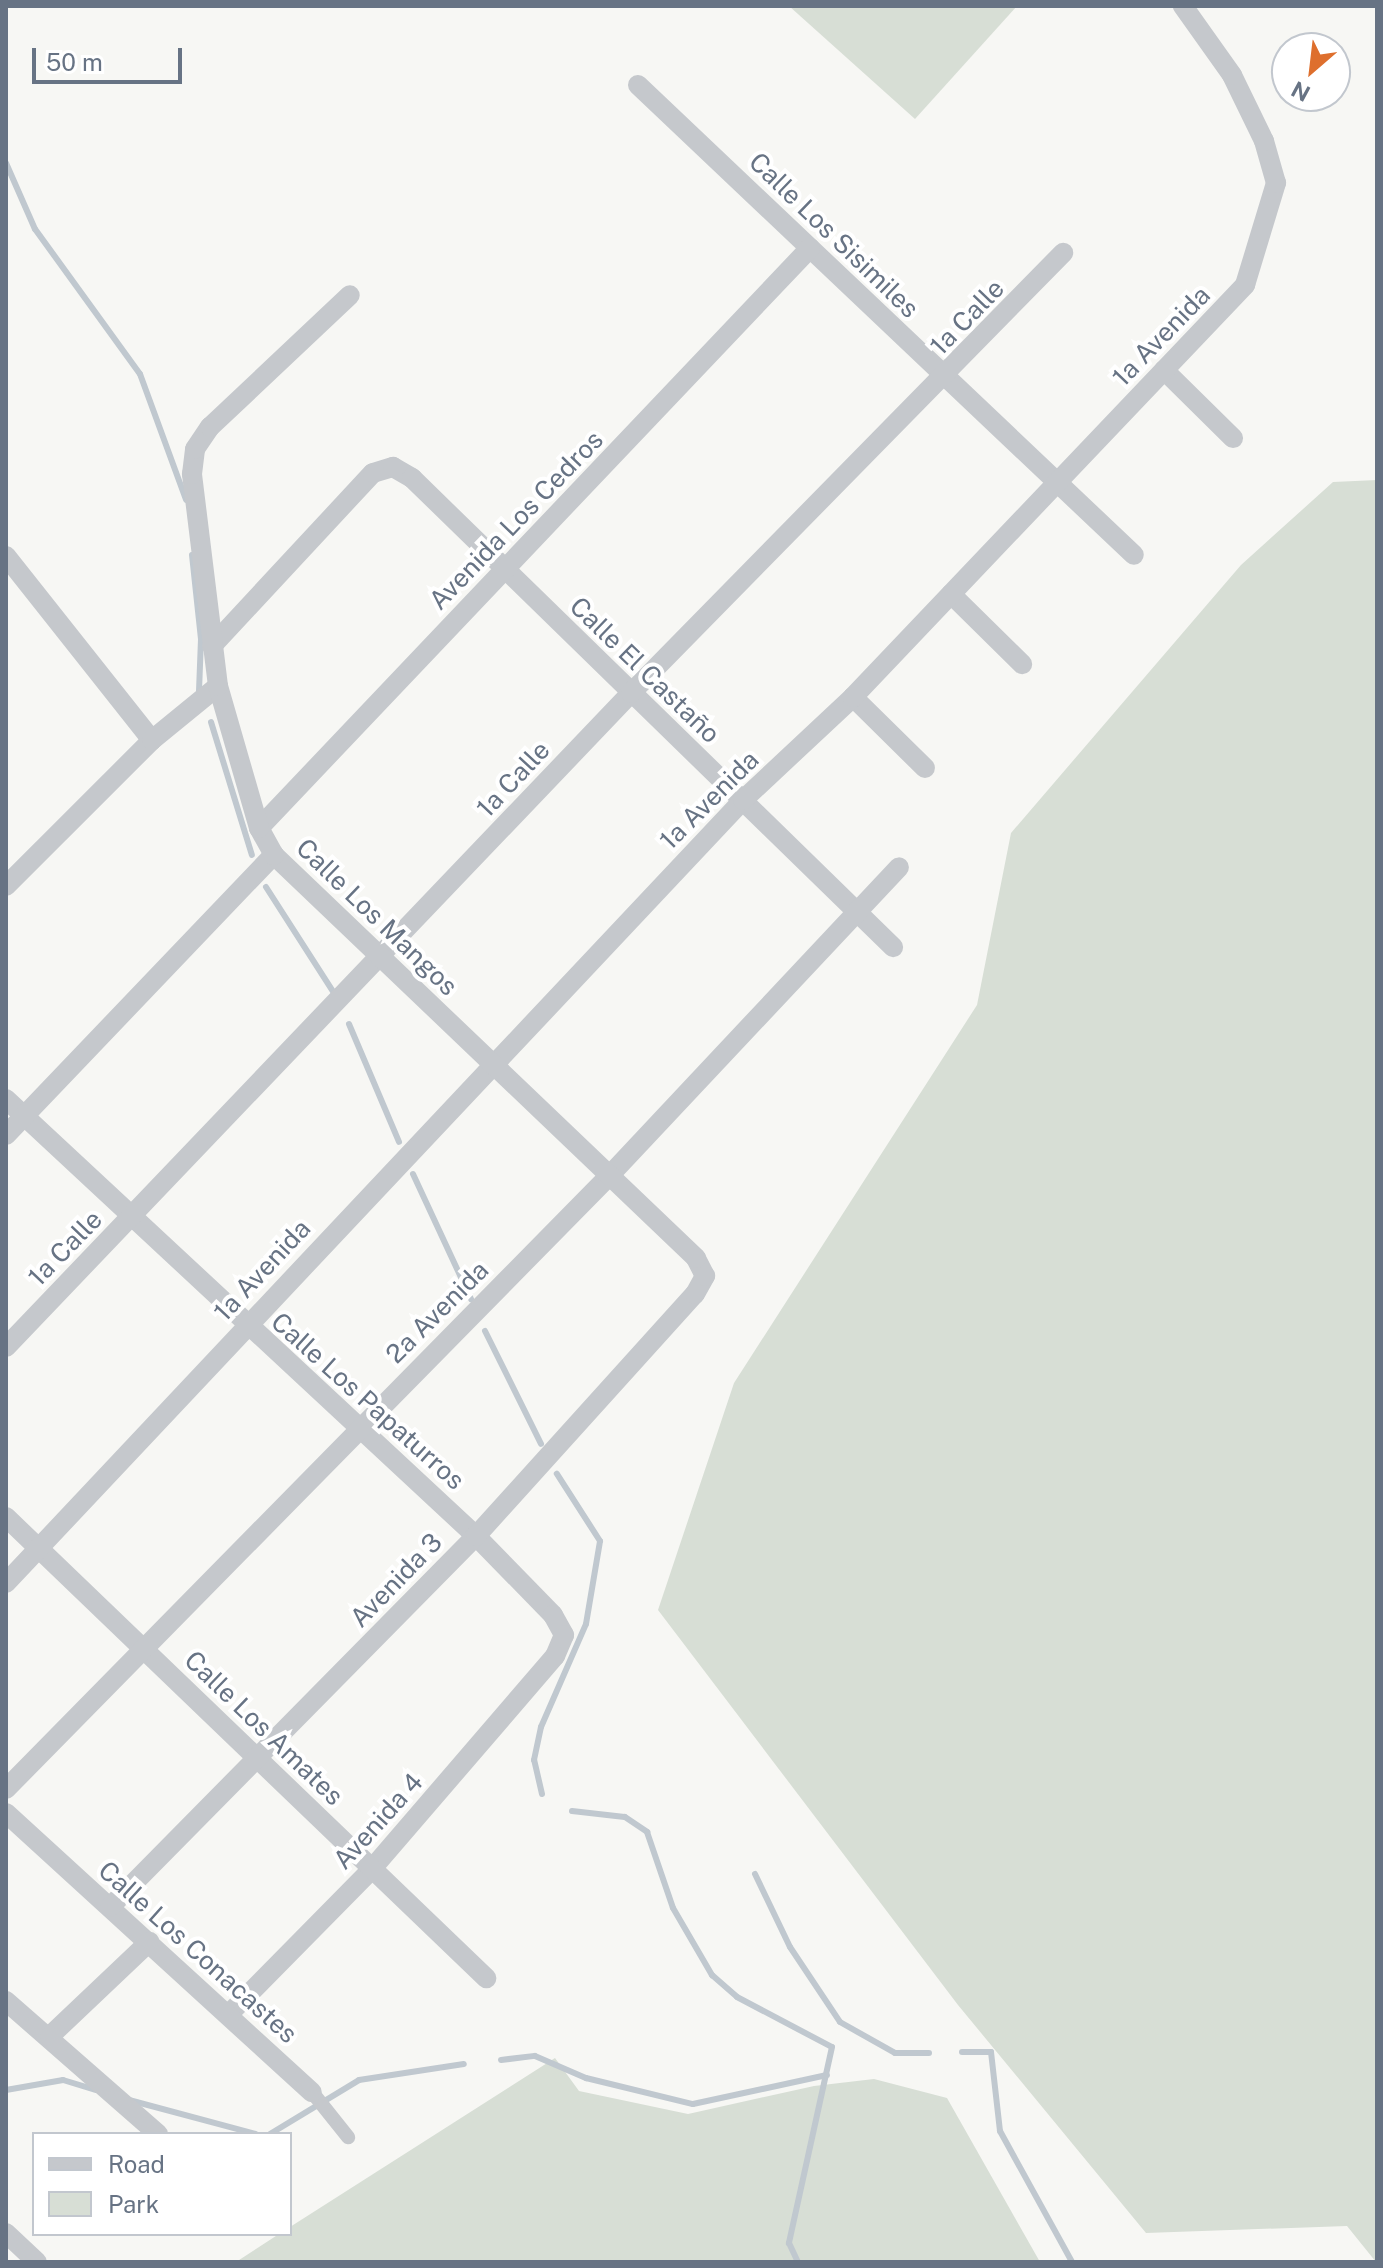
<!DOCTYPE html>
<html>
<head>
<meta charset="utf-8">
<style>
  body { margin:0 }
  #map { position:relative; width:1383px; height:2268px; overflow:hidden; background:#f7f7f4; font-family:"Public Sans",sans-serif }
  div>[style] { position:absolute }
  .green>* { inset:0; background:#d7ded5 }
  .stream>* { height:6px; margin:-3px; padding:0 3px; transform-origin:3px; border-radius:3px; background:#c0c8cf }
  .pedestrian>* { height:14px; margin:-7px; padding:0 7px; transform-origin:7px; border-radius:7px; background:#c5c8cc }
  .minor>* { height:20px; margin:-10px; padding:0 10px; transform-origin:10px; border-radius:10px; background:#c5c8cc }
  span { translate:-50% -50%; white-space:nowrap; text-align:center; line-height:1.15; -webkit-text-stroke:8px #fff; paint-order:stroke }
  .street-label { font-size:26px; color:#677384 }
  .frame { position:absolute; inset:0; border:8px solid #677384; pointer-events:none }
  .legend { position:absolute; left:32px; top:2132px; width:260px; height:104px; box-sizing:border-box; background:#fff; border:2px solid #c2c7ce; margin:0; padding:10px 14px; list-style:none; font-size:24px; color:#677384 }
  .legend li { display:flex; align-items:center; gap:16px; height:40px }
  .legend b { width:40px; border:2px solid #c2c7ce }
  .north { position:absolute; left:1271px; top:32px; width:80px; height:80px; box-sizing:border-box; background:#fff; border:2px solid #c2c7ce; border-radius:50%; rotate:208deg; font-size:22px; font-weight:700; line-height:32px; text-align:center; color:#677384 }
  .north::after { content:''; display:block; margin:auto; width:28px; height:36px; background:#de6f2d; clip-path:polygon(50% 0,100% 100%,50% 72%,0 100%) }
  .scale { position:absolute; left:32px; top:48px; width:150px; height:36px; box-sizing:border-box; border:4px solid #677384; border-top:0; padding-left:10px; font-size:24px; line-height:28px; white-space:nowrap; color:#677384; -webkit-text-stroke:6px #fff; paint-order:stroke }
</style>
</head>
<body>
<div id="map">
  <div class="green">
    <div style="clip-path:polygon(789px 6px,1017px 6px,915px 119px)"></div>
    <div style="clip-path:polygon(1377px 480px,1377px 2262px,1376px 2262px,1347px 2226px,1146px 2233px,958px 2005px,658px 1610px,734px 1383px,977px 1005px,1011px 833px,1241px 565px,1333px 482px)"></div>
    <div style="clip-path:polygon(555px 2058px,579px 2091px,688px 2114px,814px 2086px,874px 2079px,947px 2098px,1040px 2262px,236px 2262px,279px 2234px,290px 2234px,290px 2227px)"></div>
  </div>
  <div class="stream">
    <div style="left:6px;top:163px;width:72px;rotate:66.3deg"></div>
    <div style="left:35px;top:229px;width:179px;rotate:54.1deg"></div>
    <div style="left:140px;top:374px;width:134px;rotate:69.9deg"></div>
    <div style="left:192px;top:555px;width:84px;rotate:83.9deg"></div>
    <div style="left:201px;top:639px;width:52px;rotate:92.2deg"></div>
    <div style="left:211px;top:722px;width:139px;rotate:72.9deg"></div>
    <div style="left:266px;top:887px;width:126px;rotate:57.3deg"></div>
    <div style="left:349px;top:1024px;width:128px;rotate:67deg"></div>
    <div style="left:413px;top:1174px;width:138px;rotate:65.1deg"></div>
    <div style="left:485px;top:1331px;width:126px;rotate:63.6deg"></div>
    <div style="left:542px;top:1794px;width:35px;rotate:-103deg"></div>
    <div style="left:534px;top:1760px;width:34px;rotate:-78deg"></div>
    <div style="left:541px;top:1727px;width:112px;rotate:-66.4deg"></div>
    <div style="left:586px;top:1624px;width:84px;rotate:-80.4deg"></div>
    <div style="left:600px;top:1541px;width:80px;rotate:-122.7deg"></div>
    <div style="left:572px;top:1811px;width:53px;rotate:6.5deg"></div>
    <div style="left:625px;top:1817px;width:27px;rotate:34deg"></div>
    <div style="left:647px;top:1832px;width:80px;rotate:71.1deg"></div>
    <div style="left:673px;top:1908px;width:78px;rotate:59.8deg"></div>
    <div style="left:712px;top:1975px;width:33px;rotate:41deg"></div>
    <div style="left:737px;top:1997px;width:107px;rotate:27.8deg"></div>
    <div style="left:832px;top:2047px;width:201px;rotate:102.4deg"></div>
    <div style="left:789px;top:2243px;width:21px;rotate:65deg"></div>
    <div style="left:755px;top:1874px;width:81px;rotate:64.4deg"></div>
    <div style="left:790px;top:1947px;width:90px;rotate:56.3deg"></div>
    <div style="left:840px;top:2022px;width:63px;rotate:29.4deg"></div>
    <div style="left:895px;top:2053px;width:34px"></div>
    <div style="left:962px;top:2052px;width:29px"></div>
    <div style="left:991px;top:2052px;width:80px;rotate:83.5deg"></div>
    <div style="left:1000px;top:2131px;width:149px;rotate:61.2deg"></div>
    <div style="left:501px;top:2060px;width:34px;rotate:-7deg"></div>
    <div style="left:535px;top:2056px;width:56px;rotate:23.3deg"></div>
    <div style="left:586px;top:2078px;width:110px;rotate:13.7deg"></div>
    <div style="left:693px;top:2104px;width:137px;rotate:-12.2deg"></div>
    <div style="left:6px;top:2090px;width:58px;rotate:-10deg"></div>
    <div style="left:63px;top:2080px;width:34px;rotate:17deg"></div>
    <div style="left:129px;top:2100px;width:131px;rotate:15deg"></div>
    <div style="left:270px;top:2134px;width:104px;rotate:-31.2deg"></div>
    <div style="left:359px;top:2080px;width:106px;rotate:-8.7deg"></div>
  </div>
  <div class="pedestrian">
    <div style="left:312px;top:2092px;width:58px;rotate:51.3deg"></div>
  </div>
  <div class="minor">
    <div style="left:638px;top:85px;width:683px;rotate:43.46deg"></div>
    <div style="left:1164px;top:370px;width:97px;rotate:44.6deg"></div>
    <div style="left:6px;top:556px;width:235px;rotate:51.6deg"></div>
    <div style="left:951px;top:594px;width:100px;rotate:44.6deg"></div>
    <div style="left:212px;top:646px;width:236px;rotate:-47.1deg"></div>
    <div style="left:373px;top:473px;width:21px;rotate:-17deg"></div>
    <div style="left:393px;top:467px;width:22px;rotate:30deg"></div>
    <div style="left:412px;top:478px;width:672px;rotate:44.28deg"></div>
    <div style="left:853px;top:697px;width:101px;rotate:44.6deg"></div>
    <div style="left:259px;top:828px;width:800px;rotate:-46.47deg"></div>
    <div style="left:6px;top:886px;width:206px;rotate:-45deg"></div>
    <div style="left:152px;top:740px;width:85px;rotate:-39.3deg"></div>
    <div style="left:6px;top:1099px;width:642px;rotate:42.92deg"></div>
    <div style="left:476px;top:1536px;width:110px;rotate:45.7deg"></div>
    <div style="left:553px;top:1615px;width:23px;rotate:61deg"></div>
    <div style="left:564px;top:1635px;width:23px;rotate:113deg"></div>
    <div style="left:555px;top:1656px;width:281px;rotate:130.7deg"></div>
    <div style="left:372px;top:1869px;width:202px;rotate:134.6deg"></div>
    <div style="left:6px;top:1135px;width:388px;rotate:-46.3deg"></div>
    <div style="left:6px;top:1347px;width:905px;rotate:-46.3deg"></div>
    <div style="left:631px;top:693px;width:617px;rotate:-45.53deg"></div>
    <div style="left:6px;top:1517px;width:666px;rotate:43.84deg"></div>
    <div style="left:6px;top:1583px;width:1075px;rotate:-46.73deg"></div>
    <div style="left:743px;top:800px;width:151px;rotate:-43.1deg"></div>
    <div style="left:853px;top:697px;width:569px;rotate:-46.42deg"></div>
    <div style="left:1245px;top:285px;width:107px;rotate:-73.1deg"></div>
    <div style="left:1276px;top:183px;width:44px;rotate:-105.9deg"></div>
    <div style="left:1264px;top:141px;width:73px;rotate:-115.9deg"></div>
    <div style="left:1232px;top:75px;width:85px;rotate:-125.4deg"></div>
    <div style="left:6px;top:1789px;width:861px;rotate:-45.47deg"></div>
    <div style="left:610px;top:1175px;width:422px;rotate:-46.8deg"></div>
    <div style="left:6px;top:1813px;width:414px;rotate:42.4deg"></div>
    <div style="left:110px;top:1907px;width:521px;rotate:-45.39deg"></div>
    <div style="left:476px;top:1536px;width:326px;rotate:-47.9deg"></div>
    <div style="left:695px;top:1294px;width:21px;rotate:-61deg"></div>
    <div style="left:705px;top:1276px;width:20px;rotate:-117deg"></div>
    <div style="left:696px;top:1258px;width:584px;rotate:-136.32deg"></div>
    <div style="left:274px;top:855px;width:31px;rotate:-119deg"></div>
    <div style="left:259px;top:828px;width:148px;rotate:-106.1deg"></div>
    <div style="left:218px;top:686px;width:214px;rotate:-97deg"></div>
    <div style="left:192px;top:474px;width:25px;rotate:-83deg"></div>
    <div style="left:195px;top:449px;width:27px;rotate:-56deg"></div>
    <div style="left:210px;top:427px;width:192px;rotate:-43.3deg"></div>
    <div style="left:6px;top:2001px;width:202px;rotate:41.2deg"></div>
    <div style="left:50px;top:2036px;width:137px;rotate:-43.5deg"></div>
    <div style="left:6px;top:2233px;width:42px;rotate:43.1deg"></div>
  </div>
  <div class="street-label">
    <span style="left:834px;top:235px;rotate:44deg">Calle Los Sisimiles</span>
    <span style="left:967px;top:317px;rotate:-46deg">1a Calle</span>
    <span style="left:1161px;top:336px;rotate:-46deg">1a Avenida</span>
    <span style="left:516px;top:520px;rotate:-46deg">Avenida Los Cedros</span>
    <span style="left:645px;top:670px;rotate:44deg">Calle El Castaño</span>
    <span style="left:513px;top:779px;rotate:-47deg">1a Calle</span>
    <span style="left:709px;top:800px;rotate:-45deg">1a Avenida</span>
    <span style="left:377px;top:917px;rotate:44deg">Calle Los Mangos</span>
    <span style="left:65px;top:1248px;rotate:-46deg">1a Calle</span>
    <span style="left:262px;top:1270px;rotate:-47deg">1a Avenida</span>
    <span style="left:437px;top:1312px;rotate:-45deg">2a Avenida</span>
    <span style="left:368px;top:1401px;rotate:42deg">Calle Los Papaturros</span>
    <span style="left:396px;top:1580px;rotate:-46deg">Avenida 3</span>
    <span style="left:264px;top:1728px;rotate:44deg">Calle Los Amates</span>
    <span style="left:378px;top:1821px;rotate:-48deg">Avenida 4</span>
    <span style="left:198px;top:1952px;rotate:42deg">Calle Los Conacastes</span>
  </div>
  <div class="frame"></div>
  <ul class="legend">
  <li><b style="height:10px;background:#c5c8cc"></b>Road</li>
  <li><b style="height:22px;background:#d7ded5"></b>Park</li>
  </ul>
  <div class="north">N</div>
  <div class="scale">50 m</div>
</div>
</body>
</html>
